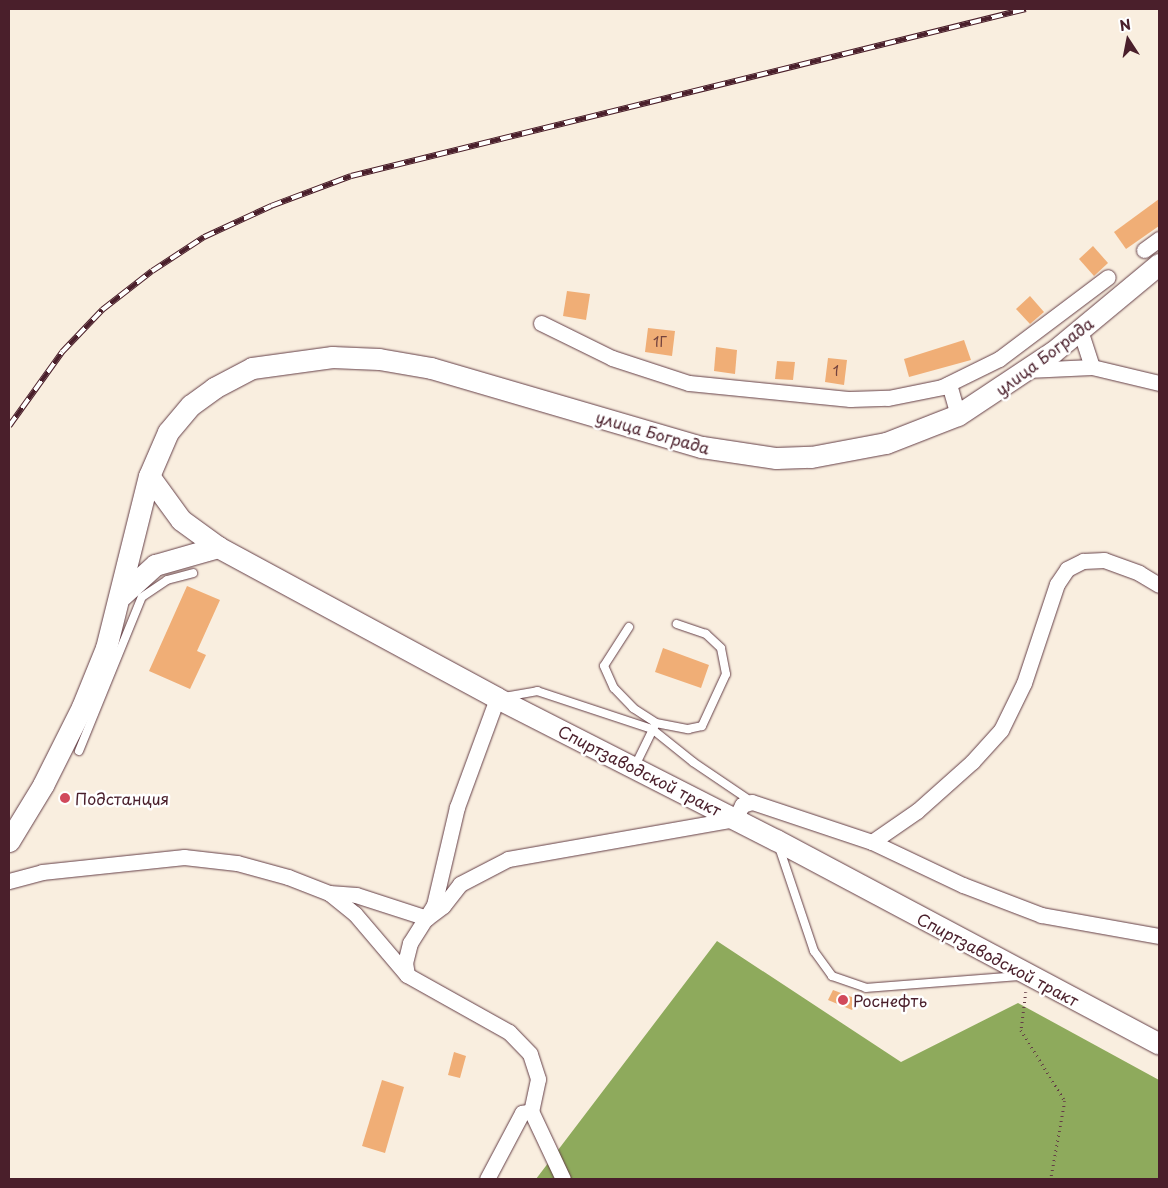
<!DOCTYPE html>
<html>
<head>
<meta charset="utf-8">
<style>
  body { margin:0 }
  #map { position:relative; width:1168px; height:1188px; overflow:hidden; background:#f9eedf; font-family:"Playpen Sans",sans-serif }
  div>[style] { position:absolute }
  .forest>* { inset:0; background:#8eaa5c }
  .building>* { inset:0; background:#f0ae76 }
  .path>* { height:2.5px; margin-top:-1.25px; transform-origin:0; background:repeating-linear-gradient(90deg,#643e46 0 1px,transparent 0 5px) }
  .roads { filter:drop-shadow(0 0 1px #643e46) drop-shadow(0 0 1px #643e46) }
  .lane>* { height:8px; margin:-4px; padding:0 4px; transform-origin:4px; border-radius:4px; background:#fff }
  .street>* { height:15px; margin:-7.5px; padding:0 7.5px; transform-origin:7.5px; border-radius:7.5px; background:#fff }
  .secondary>* { height:21px; margin:-10.5px; padding:0 10.5px; transform-origin:10.5px; border-radius:10.5px; background:#fff }
  .rail>* { height:5.5px; margin-top:-2.75px; transform-origin:0; background:repeating-linear-gradient(90deg,#fff 0 11px,#4a1f2b 0 22px); box-sizing:border-box; border-block:1px solid #4a1f2b }
  .dots>* { width:14px; height:14px; translate:-50% -50%; box-sizing:border-box; border:2px solid #fff; border-radius:50% }
  span { translate:-50% -50%; white-space:nowrap; text-align:center; line-height:1.15; -webkit-text-stroke:5px #fff; paint-order:stroke }
  .number-label { font-size:14px; color:#74433e }
  .number-label span { -webkit-text-stroke-width:0 }
  .street-label { font-size:16px; color:#4a1f2b }
  .poi-label { font-size:16px; color:#4a1f2b }
  .left { translate:0 -50%; text-align:left }
  .frame { position:absolute; inset:0; border:10px solid #4a1f2b; pointer-events:none }
  .north { position:absolute; left:1103px; top:15px; width:50px; height:50px; -webkit-text-stroke:4px #fff; paint-order:stroke; rotate:349deg; font-size:14px; font-weight:700; line-height:20px; text-align:center; color:#4a1f2b }
  .north::after { content:''; display:block; margin:auto; width:18px; height:22px; background:#4a1f2b; clip-path:polygon(50% 0,100% 100%,50% 72%,0 100%) }
</style>
</head>
<body>
<div id="map">
  <div class="forest">
    <div style="clip-path:polygon(717px 941px,901px 1062px,1018px 1003px,1159px 1080px,1159px 1179px,536px 1179px)"></div>
  </div>
  <div class="building">
    <div style="clip-path:polygon(1159px 199px,1159px 226px,1126px 249px,1114px 232px)"></div>
    <div style="clip-path:polygon(1093px 246px,1108px 263px,1094px 276px,1079px 259px)"></div>
    <div style="clip-path:polygon(567px 291px,590px 294px,586px 320px,563px 316px)"></div>
    <div style="clip-path:polygon(1030px 296px,1044px 312px,1030px 324px,1016px 309px)"></div>
    <div style="clip-path:polygon(648px 328px,675px 331px,672px 356px,645px 352px)"></div>
    <div style="clip-path:polygon(964px 340px,971px 360px,909px 377px,904px 359px)"></div>
    <div style="clip-path:polygon(716px 347px,737px 350px,735px 374px,714px 371px)"></div>
    <div style="clip-path:polygon(828px 358px,847px 360px,844px 385px,825px 382px)"></div>
    <div style="clip-path:polygon(777px 361px,795px 362px,793px 380px,775px 379px)"></div>
    <div style="clip-path:polygon(187px 586px,220px 600px,197px 651px,206px 655px,190px 689px,149px 671px)"></div>
    <div style="clip-path:polygon(663px 648px,709px 665px,701px 688px,655px 672px)"></div>
    <div style="clip-path:polygon(833px 990px,857px 999px,852px 1010px,828px 1000px)"></div>
    <div style="clip-path:polygon(454px 1052px,466px 1056px,460px 1078px,448px 1075px)"></div>
    <div style="clip-path:polygon(382px 1080px,404px 1087px,385px 1153px,362px 1146px)"></div>
  </div>
  <div class="path">
    <div style="left:1026px;top:992px;width:38px;rotate:97deg"></div>
    <div style="left:1021px;top:1030px;width:84px;rotate:58.2deg"></div>
    <div style="left:1065px;top:1101px;width:79px;rotate:100.2deg"></div>
  </div>
  <div class="roads">
    <div class="lane">
      <div style="left:629px;top:627px;width:46px;rotate:122.7deg"></div>
      <div style="left:604px;top:666px;width:24px;rotate:66deg"></div>
      <div style="left:614px;top:688px;width:28px;rotate:46deg"></div>
      <div style="left:633px;top:708px;width:27px;rotate:33deg"></div>
      <div style="left:656px;top:723px;width:33px;rotate:11deg"></div>
      <div style="left:688px;top:729px;width:14px;rotate:-12deg"></div>
      <div style="left:702px;top:726px;width:57px;rotate:-65.2deg"></div>
      <div style="left:726px;top:674px;width:26px;rotate:-101deg"></div>
      <div style="left:721px;top:648px;width:21px;rotate:-137deg"></div>
      <div style="left:706px;top:634px;width:31px;rotate:-161deg"></div>
      <div style="left:504px;top:697px;width:34px;rotate:-10deg"></div>
      <div style="left:537px;top:691px;width:121px;rotate:18.3deg"></div>
      <div style="left:652px;top:729px;width:53px;rotate:38.8deg"></div>
      <div style="left:693px;top:762px;width:71px;rotate:34.1deg"></div>
      <div style="left:79px;top:751px;width:166px;rotate:-67.8deg"></div>
      <div style="left:142px;top:597px;width:30px;rotate:-34deg"></div>
      <div style="left:167px;top:580px;width:27px;rotate:-15deg"></div>
      <div style="left:635px;top:766px;width:46px;rotate:-64deg"></div>
      <div style="left:779px;top:847px;width:110px;rotate:71.4deg"></div>
      <div style="left:814px;top:951px;width:31px;rotate:54deg"></div>
      <div style="left:832px;top:976px;width:36px;rotate:19deg"></div>
      <div style="left:866px;top:988px;width:153px;rotate:-4.5deg"></div>
    </div>
    <div class="street">
      <div style="left:1144px;top:250px;width:19px;rotate:-36deg"></div>
      <div style="left:541px;top:323px;width:79px;rotate:26.2deg"></div>
      <div style="left:612px;top:358px;width:81px;rotate:18deg"></div>
      <div style="left:689px;top:383px;width:162px;rotate:5.7deg"></div>
      <div style="left:850px;top:399px;width:38px;rotate:-2deg"></div>
      <div style="left:888px;top:398px;width:55px;rotate:-11.5deg"></div>
      <div style="left:942px;top:387px;width:64px;rotate:-26.2deg"></div>
      <div style="left:999px;top:359px;width:136px;rotate:-37deg"></div>
      <div style="left:1080px;top:330px;width:39px;rotate:72deg"></div>
      <div style="left:1027px;top:370px;width:65px;rotate:-2.6deg"></div>
      <div style="left:1092px;top:367px;width:69px;rotate:13.4deg"></div>
      <div style="left:949px;top:384px;width:32px;rotate:74deg"></div>
      <div style="left:872px;top:842px;width:101px;rotate:25.3deg"></div>
      <div style="left:963px;top:885px;width:84px;rotate:21deg"></div>
      <div style="left:1041px;top:915px;width:120px;rotate:10.1deg"></div>
      <div style="left:9px;top:881px;width:34px;rotate:-15deg"></div>
      <div style="left:42px;top:872px;width:143px;rotate:-6deg"></div>
      <div style="left:184px;top:857px;width:53px;rotate:6.5deg"></div>
      <div style="left:237px;top:863px;width:53px;rotate:15.4deg"></div>
      <div style="left:288px;top:877px;width:44px;rotate:21.3deg"></div>
      <div style="left:329px;top:893px;width:27px;rotate:4deg"></div>
      <div style="left:356px;top:895px;width:75px;rotate:17.9deg"></div>
      <div style="left:427px;top:918px;width:20px;rotate:-37deg"></div>
      <div style="left:443px;top:906px;width:28px;rotate:-52deg"></div>
      <div style="left:460px;top:884px;width:54px;rotate:-27.5deg"></div>
      <div style="left:508px;top:859px;width:230px;rotate:-10deg"></div>
      <div style="left:735px;top:819px;width:16px;rotate:-63deg"></div>
      <div style="left:742px;top:805px;width:10px;rotate:-17deg"></div>
      <div style="left:752px;top:802px;width:126px;rotate:18.4deg"></div>
      <div style="left:872px;top:842px;width:55px;rotate:-34.6deg"></div>
      <div style="left:917px;top:811px;width:74px;rotate:-41.7deg"></div>
      <div style="left:972px;top:762px;width:43px;rotate:-47.8deg"></div>
      <div style="left:1001px;top:730px;width:52px;rotate:-63.9deg"></div>
      <div style="left:1024px;top:683px;width:104px;rotate:-71.6deg"></div>
      <div style="left:1057px;top:584px;width:18px;rotate:-56deg"></div>
      <div style="left:1067px;top:569px;width:18px;rotate:-27deg"></div>
      <div style="left:1083px;top:561px;width:21px;rotate:-3deg"></div>
      <div style="left:1104px;top:560px;width:37px;rotate:20deg"></div>
      <div style="left:1139px;top:573px;width:23px;rotate:31deg"></div>
      <div style="left:329px;top:893px;width:33px;rotate:39deg"></div>
      <div style="left:355px;top:914px;width:80px;rotate:49.6deg"></div>
      <div style="left:407px;top:975px;width:117px;rotate:29.2deg"></div>
      <div style="left:509px;top:1032px;width:30px;rotate:46deg"></div>
      <div style="left:530px;top:1054px;width:26px;rotate:72deg"></div>
      <div style="left:538px;top:1079px;width:33px;rotate:102deg"></div>
      <div style="left:531px;top:1111px;width:75px;rotate:64.8deg"></div>
      <div style="left:407px;top:975px;width:12px;rotate:-99deg"></div>
      <div style="left:405px;top:963px;width:21px;rotate:-76deg"></div>
      <div style="left:410px;top:943px;width:45px;rotate:-57.7deg"></div>
      <div style="left:434px;top:905px;width:101px;rotate:-76.8deg"></div>
      <div style="left:457px;top:807px;width:116px;rotate:-69.8deg"></div>
      <div style="left:487px;top:1179px;width:75px;rotate:-62.1deg"></div>
      <div style="left:522px;top:1113px;width:9px;rotate:-13deg"></div>
    </div>
    <div class="secondary">
      <div style="left:149px;top:476px;width:54px;rotate:54deg"></div>
      <div style="left:181px;top:520px;width:46px;rotate:36.1deg"></div>
      <div style="left:218px;top:547px;width:317px;rotate:28.4deg"></div>
      <div style="left:497px;top:698px;width:313px;rotate:27deg"></div>
      <div style="left:776px;top:840px;width:434px;rotate:28deg"></div>
      <div style="left:122px;top:595px;width:45px;rotate:-42.3deg"></div>
      <div style="left:155px;top:565px;width:66px;rotate:-15.9deg"></div>
      <div style="left:9px;top:841px;width:66px;rotate:-58.7deg"></div>
      <div style="left:43px;top:785px;width:87px;rotate:-63.4deg"></div>
      <div style="left:82px;top:707px;width:64px;rotate:-67.9deg"></div>
      <div style="left:106px;top:648px;width:177px;rotate:-76deg"></div>
      <div style="left:149px;top:476px;width:48px;rotate:-66.6deg"></div>
      <div style="left:168px;top:432px;width:35px;rotate:-50deg"></div>
      <div style="left:191px;top:405px;width:29px;rotate:-36deg"></div>
      <div style="left:214px;top:388px;width:43px;rotate:-27.8deg"></div>
      <div style="left:252px;top:368px;width:81px;rotate:-7.8deg"></div>
      <div style="left:332px;top:357px;width:47px;rotate:2.4deg"></div>
      <div style="left:379px;top:359px;width:53px;rotate:9.8deg"></div>
      <div style="left:431px;top:368px;width:282px;rotate:16.3deg"></div>
      <div style="left:702px;top:447px;width:75px;rotate:8.5deg"></div>
      <div style="left:776px;top:458px;width:35px;rotate:-2deg"></div>
      <div style="left:811px;top:457px;width:76px;rotate:-10.6deg"></div>
      <div style="left:886px;top:443px;width:77px;rotate:-21.3deg"></div>
      <div style="left:958px;top:415px;width:114px;rotate:-33.6deg"></div>
      <div style="left:1053px;top:352px;width:138px;rotate:-39.7deg"></div>
    </div>
  </div>
  <div class="rail">
    <div style="left:9px;top:426px;width:91px;rotate:-54.4deg"></div>
    <div style="left:62px;top:352px;width:58px;rotate:-46.4deg"></div>
    <div style="left:102px;top:310px;width:63px;rotate:-38deg"></div>
    <div style="left:152px;top:271px;width:62px;rotate:-33.2deg"></div>
    <div style="left:204px;top:237px;width:74px;rotate:-24.8deg"></div>
    <div style="left:271px;top:206px;width:85px;rotate:-20.6deg"></div>
    <div style="left:351px;top:176px;width:695px;rotate:-13.9deg"></div>
  </div>
  <div class="dots">
    <div style="left:65px;top:798px;background:#d1495b"></div>
    <div style="left:843px;top:1000px;background:#d1495b"></div>
  </div>
  <div class="number-label">
    <span style="left:660px;top:342px">1Г</span>
    <span style="left:836px;top:371px">1</span>
  </div>
  <div class="street-label">
    <span style="left:1044px;top:356px;rotate:-37deg">улица Бограда</span>
    <span style="left:653px;top:432px;rotate:16deg">улица Бограда</span>
    <span style="left:640px;top:770px;rotate:27deg">Спиртзаводской тракт</span>
    <span style="left:998px;top:959px;rotate:28deg">Спиртзаводской тракт</span>
  </div>
  <div class="poi-label">
    <span class="left" style="left:75px;top:798px">Подстанция</span>
    <span class="left" style="left:853px;top:1000px">Роснефть</span>
  </div>
  <div class="frame"></div>
  <div class="north">N</div>
</div>
</body>
</html>
